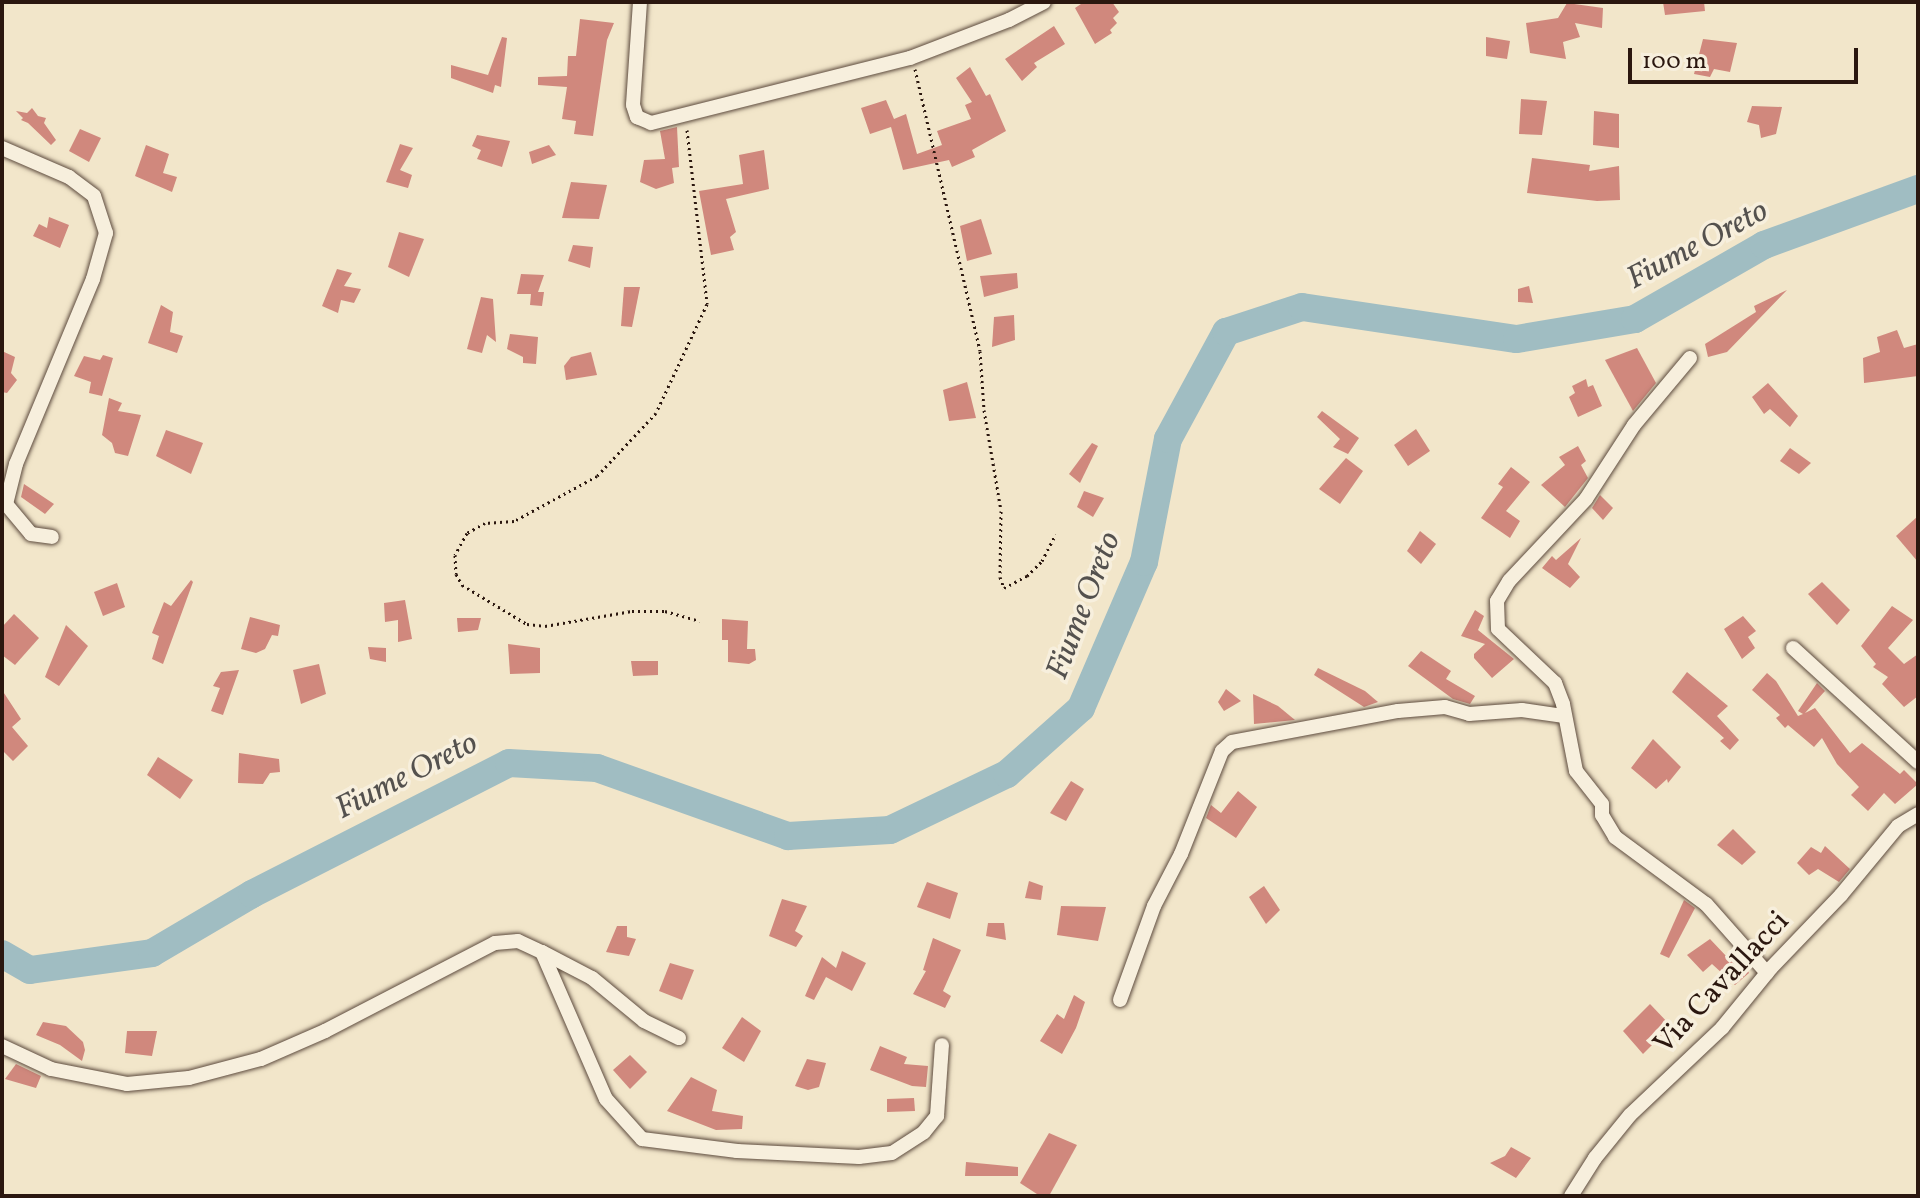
<!DOCTYPE html>
<html>
<head>
<meta charset="utf-8">
<style>
  body { margin:0 }
  #map { position:relative; width:1920px; height:1198px; overflow:hidden; background:#f2e6ca; font-family:Vollkorn,serif }
  div>[style] { position:absolute }
  .river>* { height:28px; margin:-14px; padding:0 14px; transform-origin:14px; border-radius:14px; background:#a0bdc2 }
  .building>* { inset:0; background:#d0887d }
  .path>* { height:3px; margin-top:-1.5px; transform-origin:0; background:repeating-linear-gradient(90deg,#2b170f 0 2px,transparent 0 6px) }
  .roads { filter:drop-shadow(0 0 2px #5d4b3e) drop-shadow(0 0 2px #5d4b3e) }
  .street>* { height:14px; margin:-7px; padding:0 7px; transform-origin:7px; border-radius:7px; background:#f7efdd }
  span { translate:-50% -50%; white-space:nowrap; text-align:center; line-height:1.15; -webkit-text-stroke:7px #f7efdd; paint-order:stroke }
  .street-label { font-size:30px; color:#2b170f }
  .water-label { font-size:32px; color:#54514e; font-style:italic }
  .frame { position:absolute; inset:0; border:4px solid #2b170f; pointer-events:none }
  .scale { position:absolute; left:1628px; top:48px; width:230px; height:36px; box-sizing:border-box; border:4px solid #2b170f; border-top:0; padding-left:10px; font-size:24px; line-height:28px; white-space:nowrap; color:#2b170f; -webkit-text-stroke:6px #f7efdd; paint-order:stroke }
</style>
</head>
<body>
<div id="map">
  <div class="river">
    <div style="left:2px;top:954px;width:32px;rotate:30deg"></div>
    <div style="left:30px;top:970px;width:123px;rotate:-7.9deg"></div>
    <div style="left:152px;top:953px;width:116px;rotate:-30.5deg"></div>
    <div style="left:252px;top:894px;width:288px;rotate:-27deg"></div>
    <div style="left:509px;top:763px;width:88px;rotate:3.3deg"></div>
    <div style="left:597px;top:768px;width:203px;rotate:19.6deg"></div>
    <div style="left:788px;top:836px;width:102px;rotate:-3.4deg"></div>
    <div style="left:890px;top:830px;width:130px;rotate:-25.6deg"></div>
    <div style="left:1007px;top:774px;width:99px;rotate:-41.7deg"></div>
    <div style="left:1081px;top:708px;width:159px;rotate:-66.7deg"></div>
    <div style="left:1144px;top:562px;width:125px;rotate:-79deg"></div>
    <div style="left:1168px;top:439px;width:122px;rotate:-61.5deg"></div>
    <div style="left:1226px;top:332px;width:80px;rotate:-18.2deg"></div>
    <div style="left:1302px;top:307px;width:217px;rotate:8.5deg"></div>
    <div style="left:1517px;top:339px;width:120px;rotate:-9.6deg"></div>
    <div style="left:1635px;top:319px;width:149px;rotate:-29.8deg"></div>
    <div style="left:1764px;top:245px;width:164px;rotate:-20deg"></div>
  </div>
  <div class="building">
    <div style="clip-path:polygon(1084px 2px,1112px 2px,1119px 12px,1113px 18px,1117px 23px,1110px 30px,1112px 33px,1095px 44px,1075px 8px)"></div>
    <div style="clip-path:polygon(1663px 2px,1704px 2px,1705px 11px,1665px 15px)"></div>
    <div style="clip-path:polygon(1567px 3px,1603px 8px,1602px 28px,1575px 23px,1580px 37px,1563px 42px,1566px 59px,1530px 53px,1526px 23px,1558px 18px)"></div>
    <div style="clip-path:polygon(580px 19px,614px 23px,607px 40px,593px 136px,574px 134px,576px 121px,562px 119px,567px 87px,538px 85px,538px 77px,567px 76px,568px 56px,576px 56px)"></div>
    <div style="clip-path:polygon(1054px 26px,1065px 44px,1034px 63px,1037px 67px,1022px 81px,1005px 59px)"></div>
    <div style="clip-path:polygon(502px 37px,507px 38px,501px 87px,495px 85px,493px 93px,451px 78px,451px 65px,488px 75px)"></div>
    <div style="clip-path:polygon(1486px 37px,1510px 41px,1507px 59px,1486px 56px)"></div>
    <div style="clip-path:polygon(1703px 39px,1737px 43px,1730px 72px,1714px 69px,1710px 77px,1694px 74px)"></div>
    <div style="clip-path:polygon(970px 67px,986px 96px,990px 94px,1006px 131px,972px 150px,975px 157px,952px 167px,949px 160px,903px 170px,891px 127px,870px 134px,861px 108px,886px 100px,894px 119px,906px 114px,917px 154px,942px 145px,937px 131px,971px 119px,965px 105px,972px 102px,956px 78px)"></div>
    <div style="clip-path:polygon(1521px 99px,1547px 101px,1542px 135px,1519px 134px)"></div>
    <div style="clip-path:polygon(1752px 106px,1782px 107px,1776px 134px,1761px 138px,1759px 125px,1747px 122px)"></div>
    <div style="clip-path:polygon(32px 108px,38px 116px,46px 118px,44px 123px,56px 140px,51px 145px,28px 123px,21px 120px,23px 118px,16px 111px,27px 113px)"></div>
    <div style="clip-path:polygon(1594px 111px,1619px 114px,1619px 148px,1593px 145px)"></div>
    <div style="clip-path:polygon(677px 127px,679px 167px,672px 168px,674px 183px,656px 189px,640px 182px,644px 160px,665px 159px,660px 131px)"></div>
    <div style="clip-path:polygon(80px 129px,101px 138px,89px 162px,69px 151px)"></div>
    <div style="clip-path:polygon(477px 135px,510px 141px,502px 167px,477px 159px,481px 150px,472px 146px)"></div>
    <div style="clip-path:polygon(400px 144px,413px 148px,400px 170px,412px 175px,408px 188px,386px 182px)"></div>
    <div style="clip-path:polygon(146px 145px,169px 154px,163px 173px,177px 177px,172px 192px,135px 176px)"></div>
    <div style="clip-path:polygon(549px 145px,556px 155px,532px 164px,529px 152px)"></div>
    <div style="clip-path:polygon(764px 150px,769px 189px,726px 199px,736px 232px,730px 237px,734px 250px,711px 255px,699px 191px,743px 184px,739px 155px)"></div>
    <div style="clip-path:polygon(1532px 158px,1590px 165px,1589px 171px,1619px 166px,1620px 200px,1597px 201px,1527px 193px)"></div>
    <div style="clip-path:polygon(571px 182px,607px 185px,599px 219px,562px 218px)"></div>
    <div style="clip-path:polygon(49px 217px,69px 225px,60px 248px,33px 236px,39px 224px,47px 228px)"></div>
    <div style="clip-path:polygon(981px 219px,992px 254px,967px 261px,960px 226px)"></div>
    <div style="clip-path:polygon(399px 232px,424px 239px,409px 277px,388px 267px)"></div>
    <div style="clip-path:polygon(573px 245px,593px 247px,590px 268px,568px 261px)"></div>
    <div style="clip-path:polygon(337px 269px,352px 273px,344px 286px,361px 289px,354px 303px,341px 300px,338px 313px,322px 306px)"></div>
    <div style="clip-path:polygon(1017px 273px,1018px 288px,984px 297px,980px 276px)"></div>
    <div style="clip-path:polygon(521px 274px,544px 275px,538px 292px,544px 292px,542px 306px,530px 305px,531px 294px,517px 294px)"></div>
    <div style="clip-path:polygon(1529px 286px,1533px 303px,1518px 302px,1518px 289px)"></div>
    <div style="clip-path:polygon(624px 287px,640px 287px,632px 327px,621px 326px)"></div>
    <div style="clip-path:polygon(1787px 290px,1727px 352px,1708px 357px,1705px 344px,1756px 312px,1754px 306px)"></div>
    <div style="clip-path:polygon(481px 297px,493px 299px,496px 342px,487px 335px,482px 353px,467px 349px)"></div>
    <div style="clip-path:polygon(161px 305px,173px 312px,170px 332px,183px 336px,177px 353px,148px 343px)"></div>
    <div style="clip-path:polygon(1014px 315px,1015px 340px,992px 347px,994px 317px)"></div>
    <div style="clip-path:polygon(1897px 330px,1904px 348px,1918px 344px,1918px 376px,1864px 383px,1863px 358px,1880px 352px,1877px 337px)"></div>
    <div style="clip-path:polygon(510px 334px,538px 337px,536px 364px,523px 363px,523px 357px,507px 349px)"></div>
    <div style="clip-path:polygon(1637px 348px,1656px 383px,1633px 411px,1605px 360px)"></div>
    <div style="clip-path:polygon(2px 351px,15px 357px,11px 373px,17px 380px,7px 393px,2px 392px)"></div>
    <div style="clip-path:polygon(591px 352px,597px 375px,566px 380px,564px 366px,571px 357px)"></div>
    <div style="clip-path:polygon(103px 355px,113px 358px,102px 396px,89px 393px,91px 382px,74px 376px,84px 356px,100px 360px)"></div>
    <div style="clip-path:polygon(1586px 379px,1588px 387px,1593px 385px,1602px 406px,1578px 417px,1569px 397px,1575px 393px,1572px 386px)"></div>
    <div style="clip-path:polygon(967px 382px,976px 418px,949px 421px,943px 390px)"></div>
    <div style="clip-path:polygon(1768px 383px,1798px 416px,1790px 427px,1770px 409px,1764px 414px,1752px 397px)"></div>
    <div style="clip-path:polygon(109px 398px,122px 403px,118px 411px,141px 415px,128px 456px,115px 453px,112px 443px,102px 435px)"></div>
    <div style="clip-path:polygon(1322px 411px,1359px 438px,1348px 454px,1333px 447px,1340px 439px,1317px 417px)"></div>
    <div style="clip-path:polygon(1416px 429px,1430px 451px,1408px 466px,1394px 445px)"></div>
    <div style="clip-path:polygon(166px 430px,203px 443px,191px 474px,156px 456px)"></div>
    <div style="clip-path:polygon(1092px 443px,1098px 446px,1080px 483px,1069px 474px)"></div>
    <div style="clip-path:polygon(1578px 446px,1586px 461px,1581px 465px,1588px 478px,1565px 507px,1541px 485px,1565px 465px,1559px 457px)"></div>
    <div style="clip-path:polygon(1790px 448px,1811px 463px,1799px 474px,1780px 461px)"></div>
    <div style="clip-path:polygon(1346px 458px,1363px 471px,1340px 504px,1319px 489px)"></div>
    <div style="clip-path:polygon(1511px 467px,1530px 482px,1506px 511px,1520px 521px,1510px 538px,1481px 518px,1503px 487px,1498px 484px)"></div>
    <div style="clip-path:polygon(24px 484px,54px 504px,45px 514px,21px 497px)"></div>
    <div style="clip-path:polygon(1084px 491px,1104px 498px,1093px 517px,1077px 507px)"></div>
    <div style="clip-path:polygon(1600px 495px,1613px 508px,1603px 520px,1592px 508px)"></div>
    <div style="clip-path:polygon(1918px 516px,1918px 562px,1896px 536px)"></div>
    <div style="clip-path:polygon(1420px 531px,1436px 544px,1421px 564px,1407px 551px)"></div>
    <div style="clip-path:polygon(1581px 538px,1568px 564px,1580px 577px,1570px 588px,1542px 568px,1552px 556px,1556px 560px)"></div>
    <div style="clip-path:polygon(191px 580px,193px 582px,163px 664px,152px 659px,159px 636px,152px 633px,164px 602px,171px 606px)"></div>
    <div style="clip-path:polygon(1822px 582px,1850px 610px,1837px 625px,1808px 594px)"></div>
    <div style="clip-path:polygon(117px 583px,125px 607px,103px 616px,94px 592px)"></div>
    <div style="clip-path:polygon(405px 600px,412px 639px,398px 642px,398px 620px,385px 622px,384px 603px)"></div>
    <div style="clip-path:polygon(1892px 606px,1913px 620px,1888px 648px,1904px 664px,1918px 654px,1918px 696px,1904px 707px,1882px 684px,1888px 677px,1873px 667px,1876px 664px,1861px 646px)"></div>
    <div style="clip-path:polygon(1475px 610px,1484px 616px,1478px 630px,1514px 659px,1492px 678px,1474px 658px,1474px 654px,1485px 644px,1461px 636px)"></div>
    <div style="clip-path:polygon(14px 614px,39px 638px,15px 665px,2px 655px,2px 627px)"></div>
    <div style="clip-path:polygon(1743px 616px,1756px 631px,1748px 637px,1755px 648px,1742px 659px,1724px 629px)"></div>
    <div style="clip-path:polygon(250px 617px,280px 625px,278px 636px,272px 635px,265px 649px,256px 653px,241px 649px)"></div>
    <div style="clip-path:polygon(457px 618px,481px 618px,478px 630px,458px 632px)"></div>
    <div style="clip-path:polygon(722px 619px,748px 621px,747px 649px,755px 649px,756px 660px,749px 664px,728px 662px,728px 640px,722px 640px)"></div>
    <div style="clip-path:polygon(66px 625px,88px 646px,59px 686px,45px 677px)"></div>
    <div style="clip-path:polygon(508px 644px,540px 648px,540px 673px,510px 674px)"></div>
    <div style="clip-path:polygon(368px 647px,386px 648px,386px 662px,370px 659px)"></div>
    <div style="clip-path:polygon(1421px 651px,1451px 671px,1446px 679px,1475px 696px,1470px 704px,1453px 699px,1408px 666px)"></div>
    <div style="clip-path:polygon(631px 661px,658px 661px,658px 675px,633px 676px)"></div>
    <div style="clip-path:polygon(319px 664px,326px 694px,301px 704px,293px 670px)"></div>
    <div style="clip-path:polygon(1318px 668px,1365px 691px,1378px 702px,1364px 707px,1314px 675px)"></div>
    <div style="clip-path:polygon(239px 670px,223px 715px,211px 711px,220px 688px,213px 686px,221px 672px)"></div>
    <div style="clip-path:polygon(1687px 672px,1728px 706px,1717px 716px,1739px 740px,1730px 750px,1720px 741px,1724px 738px,1672px 692px)"></div>
    <div style="clip-path:polygon(1767px 673px,1776px 681px,1798px 716px,1803px 714px,1798px 711px,1817px 683px,1825px 691px,1805px 713px,1815px 708px,1850px 753px,1862px 743px,1900px 774px,1904px 770px,1918px 784px,1895px 804px,1884px 793px,1868px 811px,1851px 795px,1859px 787px,1837px 764px,1822px 738px,1814px 747px,1788px 725px,1785px 728px,1776px 718px,1780px 715px,1752px 690px)"></div>
    <div style="clip-path:polygon(1226px 689px,1241px 701px,1224px 711px,1218px 702px)"></div>
    <div style="clip-path:polygon(2px 690px,21px 719px,12px 727px,28px 746px,13px 761px,2px 750px)"></div>
    <div style="clip-path:polygon(1253px 694px,1278px 706px,1295px 720px,1254px 724px)"></div>
    <div style="clip-path:polygon(1653px 739px,1681px 767px,1668px 783px,1667px 779px,1656px 789px,1631px 768px)"></div>
    <div style="clip-path:polygon(239px 753px,279px 759px,280px 772px,270px 773px,263px 784px,238px 783px)"></div>
    <div style="clip-path:polygon(158px 757px,193px 780px,180px 799px,147px 775px)"></div>
    <div style="clip-path:polygon(1071px 781px,1084px 789px,1066px 821px,1050px 813px)"></div>
    <div style="clip-path:polygon(1238px 791px,1257px 807px,1236px 838px,1206px 818px,1211px 805px,1221px 813px)"></div>
    <div style="clip-path:polygon(1733px 829px,1756px 852px,1742px 865px,1717px 845px)"></div>
    <div style="clip-path:polygon(1825px 846px,1850px 869px,1839px 882px,1818px 869px,1809px 875px,1797px 863px,1811px 847px,1821px 853px)"></div>
    <div style="clip-path:polygon(1029px 881px,1043px 886px,1041px 900px,1025px 898px)"></div>
    <div style="clip-path:polygon(927px 882px,958px 893px,950px 919px,917px 907px)"></div>
    <div style="clip-path:polygon(1264px 886px,1280px 910px,1266px 924px,1249px 897px)"></div>
    <div style="clip-path:polygon(782px 899px,807px 906px,795px 931px,803px 936px,796px 947px,769px 936px)"></div>
    <div style="clip-path:polygon(1684px 900px,1695px 908px,1669px 958px,1660px 954px)"></div>
    <div style="clip-path:polygon(1061px 906px,1106px 907px,1098px 941px,1057px 935px)"></div>
    <div style="clip-path:polygon(988px 923px,1004px 923px,1006px 940px,986px 936px)"></div>
    <div style="clip-path:polygon(617px 926px,627px 926px,627px 937px,636px 939px,629px 956px,606px 952px)"></div>
    <div style="clip-path:polygon(933px 938px,961px 950px,943px 991px,951px 996px,945px 1008px,913px 994px,926px 971px,923px 970px)"></div>
    <div style="clip-path:polygon(1710px 939px,1727px 957px,1737px 954px,1743px 961px,1749px 973px,1735px 985px,1712px 964px,1703px 972px,1687px 955px)"></div>
    <div style="clip-path:polygon(842px 951px,866px 963px,852px 991px,826px 977px,814px 1000px,805px 996px,822px 957px,836px 968px)"></div>
    <div style="clip-path:polygon(670px 963px,694px 970px,682px 1000px,659px 991px)"></div>
    <div style="clip-path:polygon(1074px 995px,1085px 1002px,1076px 1028px,1062px 1054px,1040px 1041px,1057px 1014px,1064px 1019px)"></div>
    <div style="clip-path:polygon(1650px 1004px,1671px 1026px,1643px 1054px,1623px 1031px)"></div>
    <div style="clip-path:polygon(742px 1017px,761px 1031px,744px 1062px,722px 1048px)"></div>
    <div style="clip-path:polygon(43px 1022px,66px 1026px,83px 1042px,85px 1050px,82px 1061px,60px 1045px,36px 1035px)"></div>
    <div style="clip-path:polygon(127px 1031px,157px 1031px,152px 1056px,125px 1053px)"></div>
    <div style="clip-path:polygon(880px 1046px,907px 1057px,904px 1064px,928px 1066px,926px 1087px,912px 1086px,870px 1070px)"></div>
    <div style="clip-path:polygon(630px 1055px,647px 1072px,630px 1089px,613px 1070px)"></div>
    <div style="clip-path:polygon(807px 1059px,826px 1063px,819px 1087px,808px 1090px,795px 1086px)"></div>
    <div style="clip-path:polygon(16px 1064px,41px 1076px,36px 1088px,5px 1079px)"></div>
    <div style="clip-path:polygon(691px 1077px,717px 1090px,712px 1111px,743px 1116px,742px 1129px,716px 1130px,667px 1111px)"></div>
    <div style="clip-path:polygon(914px 1098px,915px 1111px,887px 1112px,887px 1099px)"></div>
    <div style="clip-path:polygon(1049px 1133px,1077px 1145px,1049px 1196px,1040px 1196px,1020px 1183px)"></div>
    <div style="clip-path:polygon(1511px 1147px,1531px 1158px,1516px 1178px,1490px 1163px,1505px 1156px)"></div>
    <div style="clip-path:polygon(966px 1162px,1018px 1167px,1018px 1176px,965px 1176px)"></div>
  </div>
  <div class="path">
    <div style="left:915px;top:69px;width:289px;rotate:77deg"></div>
    <div style="left:980px;top:351px;width:59px;rotate:86.1deg"></div>
    <div style="left:984px;top:410px;width:102px;rotate:80.4deg"></div>
    <div style="left:1001px;top:511px;width:66px;rotate:90.9deg"></div>
    <div style="left:1000px;top:577px;width:12px;rotate:70deg"></div>
    <div style="left:1004px;top:588px;width:26px;rotate:-28deg"></div>
    <div style="left:1027px;top:576px;width:21px;rotate:-45deg"></div>
    <div style="left:1042px;top:561px;width:30px;rotate:-63deg"></div>
    <div style="left:687px;top:130px;width:175px;rotate:83.4deg"></div>
    <div style="left:707px;top:304px;width:120px;rotate:115.1deg"></div>
    <div style="left:656px;top:413px;width:86px;rotate:133.1deg"></div>
    <div style="left:597px;top:476px;width:94px;rotate:151.5deg"></div>
    <div style="left:514px;top:521px;width:29px;rotate:176deg"></div>
    <div style="left:485px;top:523px;width:21px;rotate:151deg"></div>
    <div style="left:467px;top:533px;width:25px;rotate:119deg"></div>
    <div style="left:455px;top:555px;width:19px;rotate:87deg"></div>
    <div style="left:456px;top:574px;width:13px;rotate:61deg"></div>
    <div style="left:462px;top:585px;width:76px;rotate:31deg"></div>
    <div style="left:527px;top:624px;width:18px;rotate:6deg"></div>
    <div style="left:545px;top:626px;width:88px;rotate:-9.8deg"></div>
    <div style="left:632px;top:611px;width:33px"></div>
    <div style="left:665px;top:611px;width:36px;rotate:16deg"></div>
  </div>
  <div class="roads">
    <div class="street">
      <div style="left:640px;top:2px;width:103px;rotate:93.9deg"></div>
      <div style="left:633px;top:105px;width:13px;rotate:72deg"></div>
      <div style="left:637px;top:117px;width:15px;rotate:23deg"></div>
      <div style="left:651px;top:123px;width:267px;rotate:-14.1deg"></div>
      <div style="left:910px;top:58px;width:106px;rotate:-21deg"></div>
      <div style="left:1009px;top:20px;width:39px;rotate:-27deg"></div>
      <div style="left:2px;top:148px;width:73px;rotate:23.4deg"></div>
      <div style="left:69px;top:177px;width:31px;rotate:37deg"></div>
      <div style="left:94px;top:196px;width:39px;rotate:72deg"></div>
      <div style="left:106px;top:233px;width:48px;rotate:105.8deg"></div>
      <div style="left:93px;top:279px;width:200px;rotate:112.6deg"></div>
      <div style="left:16px;top:464px;width:41px;rotate:104deg"></div>
      <div style="left:6px;top:504px;width:39px;rotate:50deg"></div>
      <div style="left:31px;top:534px;width:21px;rotate:8deg"></div>
      <div style="left:1690px;top:358px;width:87px;rotate:129.9deg"></div>
      <div style="left:1634px;top:425px;width:88px;rotate:123deg"></div>
      <div style="left:1586px;top:499px;width:112px;rotate:133.2deg"></div>
      <div style="left:1509px;top:581px;width:23px;rotate:121deg"></div>
      <div style="left:1497px;top:601px;width:28px;rotate:88deg"></div>
      <div style="left:1498px;top:629px;width:79px;rotate:43.5deg"></div>
      <div style="left:1555px;top:683px;width:22px;rotate:69deg"></div>
      <div style="left:1563px;top:704px;width:68px;rotate:79deg"></div>
      <div style="left:1576px;top:771px;width:42px;rotate:51.8deg"></div>
      <div style="left:1602px;top:804px;width:11px;rotate:90deg"></div>
      <div style="left:1602px;top:815px;width:26px;rotate:59deg"></div>
      <div style="left:1615px;top:837px;width:113px;rotate:36.4deg"></div>
      <div style="left:1706px;top:904px;width:92px;rotate:48.5deg"></div>
      <div style="left:1793px;top:648px;width:169px;rotate:42.4deg"></div>
      <div style="left:542px;top:952px;width:56px;rotate:27.5deg"></div>
      <div style="left:592px;top:978px;width:67px;rotate:39.6deg"></div>
      <div style="left:644px;top:1021px;width:39px;rotate:26deg"></div>
      <div style="left:1120px;top:1000px;width:100px;rotate:-70.1deg"></div>
      <div style="left:1154px;top:906px;width:59px;rotate:-62.6deg"></div>
      <div style="left:1181px;top:854px;width:111px;rotate:-68.3deg"></div>
      <div style="left:1222px;top:751px;width:13px;rotate:-42deg"></div>
      <div style="left:1232px;top:742px;width:169px;rotate:-10.6deg"></div>
      <div style="left:1398px;top:711px;width:47px;rotate:-4.9deg"></div>
      <div style="left:1445px;top:707px;width:25px;rotate:16deg"></div>
      <div style="left:1469px;top:714px;width:53px;rotate:-4.3deg"></div>
      <div style="left:1522px;top:710px;width:41px;rotate:8.3deg"></div>
      <div style="left:2px;top:1046px;width:54px;rotate:25.1deg"></div>
      <div style="left:51px;top:1069px;width:77px;rotate:11.2deg"></div>
      <div style="left:127px;top:1084px;width:62px;rotate:-5.5deg"></div>
      <div style="left:189px;top:1078px;width:74px;rotate:-14.8deg"></div>
      <div style="left:261px;top:1059px;width:70px;rotate:-23.6deg"></div>
      <div style="left:325px;top:1031px;width:191px;rotate:-27.4deg"></div>
      <div style="left:495px;top:943px;width:23px;rotate:-5deg"></div>
      <div style="left:518px;top:941px;width:26px;rotate:25deg"></div>
      <div style="left:542px;top:952px;width:160px;rotate:66.5deg"></div>
      <div style="left:606px;top:1099px;width:54px;rotate:48deg"></div>
      <div style="left:642px;top:1139px;width:96px;rotate:7.2deg"></div>
      <div style="left:737px;top:1151px;width:122px;rotate:2.8deg"></div>
      <div style="left:859px;top:1157px;width:33px;rotate:-7deg"></div>
      <div style="left:892px;top:1153px;width:38px;rotate:-33deg"></div>
      <div style="left:924px;top:1132px;width:21px;rotate:-51deg"></div>
      <div style="left:937px;top:1116px;width:71px;rotate:-86deg"></div>
      <div style="left:1571px;top:1196px;width:45px;rotate:-57.7deg"></div>
      <div style="left:1595px;top:1158px;width:55px;rotate:-50.9deg"></div>
      <div style="left:1630px;top:1115px;width:127px;rotate:-43.4deg"></div>
      <div style="left:1722px;top:1028px;width:77px;rotate:-50.8deg"></div>
      <div style="left:1771px;top:968px;width:101px;rotate:-46.2deg"></div>
      <div style="left:1841px;top:895px;width:89px;rotate:-50.4deg"></div>
      <div style="left:1898px;top:826px;width:23px;rotate:-31deg"></div>
    </div>
  </div>
  <div class="street-label">
    <span style="left:1722px;top:983px;rotate:-47deg">Via Cavallacci</span>
  </div>
  <div class="water-label">
    <span style="left:1698px;top:246px;rotate:-28deg">Fiume Oreto</span>
    <span style="left:1085px;top:606px;rotate:-69deg">Fiume Oreto</span>
    <span style="left:407px;top:777px;rotate:-27deg">Fiume Oreto</span>
  </div>
  <div class="frame"></div>
  <div class="scale">100 m</div>
</div>
</body>
</html>
